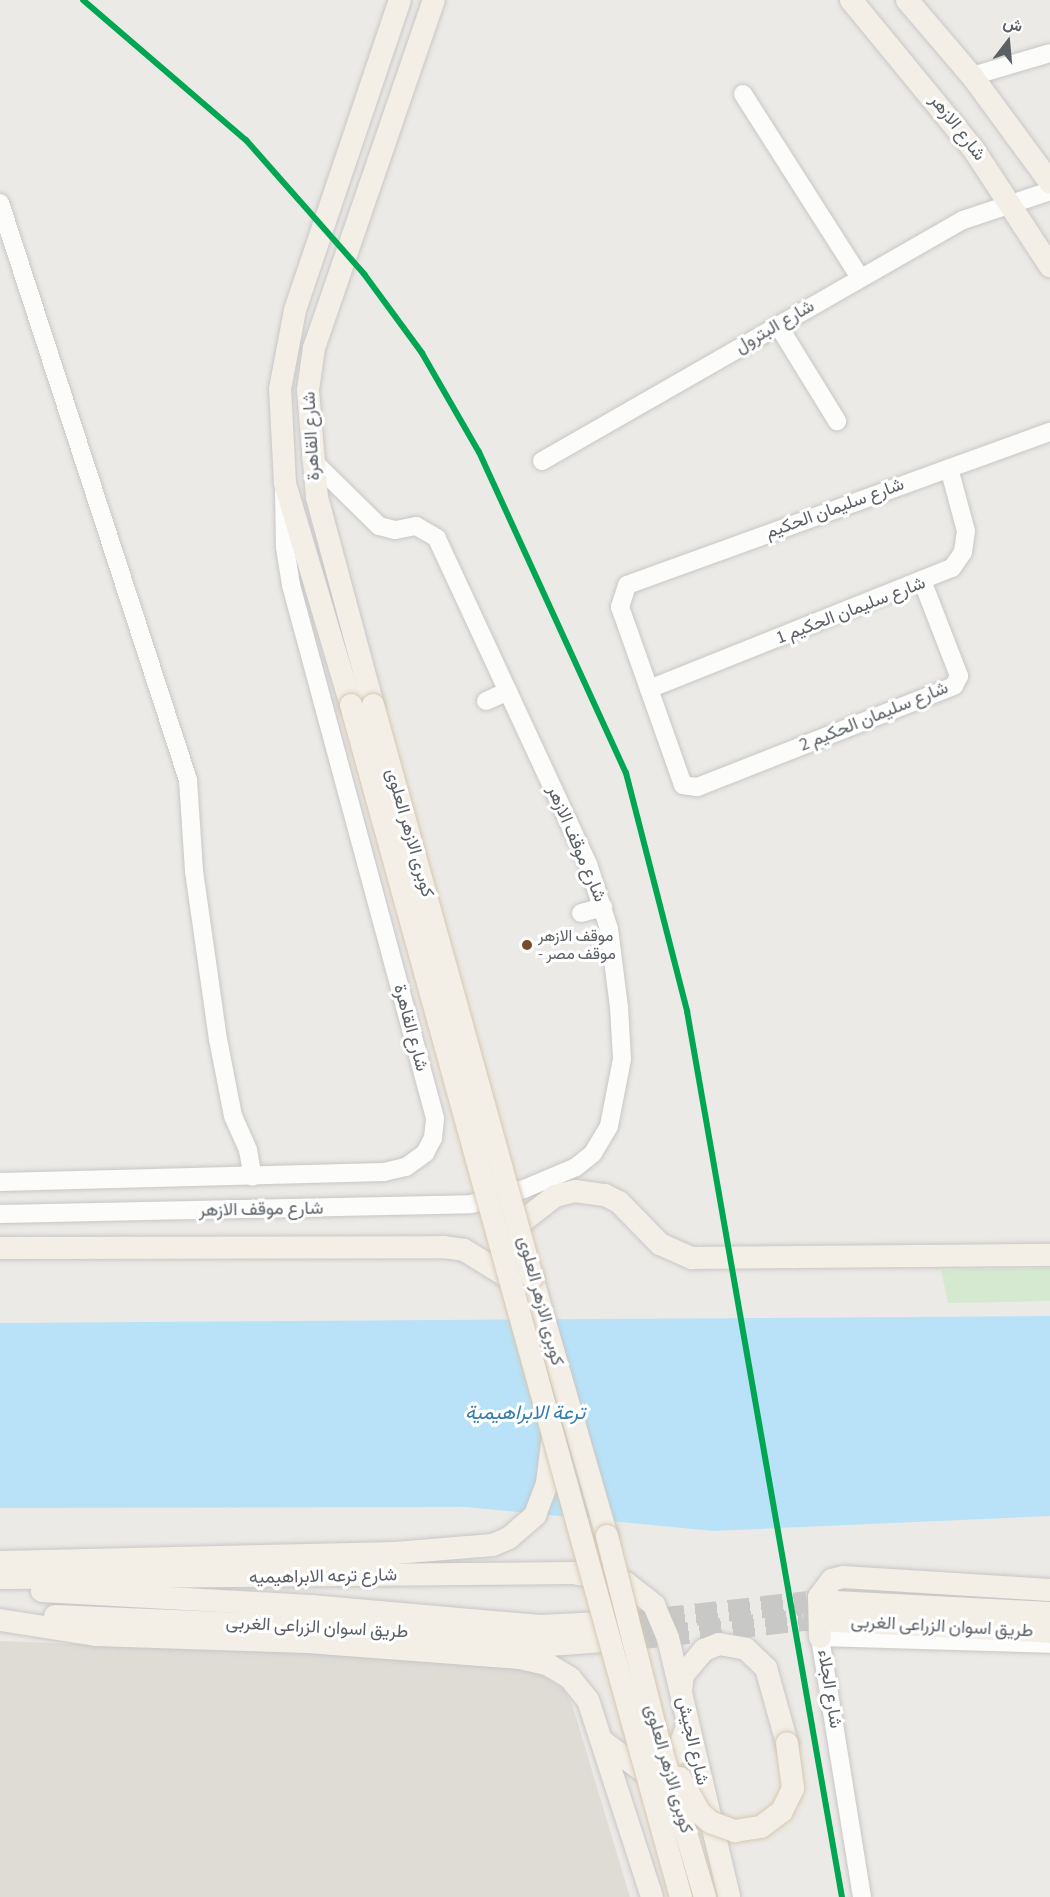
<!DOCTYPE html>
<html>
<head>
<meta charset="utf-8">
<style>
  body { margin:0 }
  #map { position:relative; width:1050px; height:1897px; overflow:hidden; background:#eceae6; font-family:"Source Sans 3",Vazirmatn,sans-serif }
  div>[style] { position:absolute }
  .education>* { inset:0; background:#dfdcd6 }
  .green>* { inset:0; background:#d5e9d0 }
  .water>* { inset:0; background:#b9e2f8 }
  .major-tunnel>* { height:22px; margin-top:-11px; transform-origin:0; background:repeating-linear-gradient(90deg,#c8c8c6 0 22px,transparent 0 33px) }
  .roads { filter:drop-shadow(0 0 2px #c7c7c7) drop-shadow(0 0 2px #c7c7c7) }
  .minor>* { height:18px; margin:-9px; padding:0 9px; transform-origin:9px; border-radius:9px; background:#fcfcfb }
  .major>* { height:22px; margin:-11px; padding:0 11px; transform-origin:11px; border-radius:11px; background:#f3efe7 }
  .bridges { filter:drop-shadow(0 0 2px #d5c8b2) drop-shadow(0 0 2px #d5c8b2) }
  .major-bridge>* { height:22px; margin:-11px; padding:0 11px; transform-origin:11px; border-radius:11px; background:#f3efe7 }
  .rail-1>* { height:6px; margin:-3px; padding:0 3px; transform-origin:3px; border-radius:3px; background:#00a651 }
  .dots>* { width:16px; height:16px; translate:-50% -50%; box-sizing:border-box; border:3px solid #fff; border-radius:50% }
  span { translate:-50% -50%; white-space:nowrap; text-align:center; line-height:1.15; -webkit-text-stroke:6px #fff; paint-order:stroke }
  .bus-label { font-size:16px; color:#5b6065 }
  .left { translate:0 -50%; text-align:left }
  .street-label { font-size:18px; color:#5b6065 }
  .water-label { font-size:20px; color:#367caf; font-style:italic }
  .north { position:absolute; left:978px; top:12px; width:60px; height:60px; -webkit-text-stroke:4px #fff; paint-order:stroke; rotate:16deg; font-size:16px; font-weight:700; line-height:24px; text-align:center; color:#5b6065 }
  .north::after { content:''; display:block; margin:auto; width:21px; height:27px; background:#5b6065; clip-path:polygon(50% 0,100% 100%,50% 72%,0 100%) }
</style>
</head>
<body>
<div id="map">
  <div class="education">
    <div style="clip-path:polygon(0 1641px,311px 1653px,525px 1669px,539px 1673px,564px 1690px,572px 1704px,630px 1897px,0 1897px)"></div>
  </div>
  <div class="green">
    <div style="clip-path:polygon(1050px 1268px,1050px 1301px,948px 1303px,941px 1270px)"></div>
  </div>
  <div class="water">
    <div style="clip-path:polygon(1050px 1316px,1050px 1516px,713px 1531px,466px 1507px,0 1508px,0 1323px)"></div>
  </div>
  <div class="major-tunnel">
    <div style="left:630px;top:1622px;width:178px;rotate:-6.4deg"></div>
    <div style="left:807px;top:1602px;width:28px"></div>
    <div style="left:634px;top:1639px;width:170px;rotate:-6.4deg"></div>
    <div style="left:803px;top:1620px;width:32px;rotate:2deg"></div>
  </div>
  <div class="roads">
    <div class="minor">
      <div style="left:972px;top:76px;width:81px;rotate:-16.4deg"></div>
      <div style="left:743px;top:94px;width:218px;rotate:57.5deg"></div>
      <div style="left:0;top:203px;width:607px;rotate:71.95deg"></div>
      <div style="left:188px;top:780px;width:91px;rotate:86.2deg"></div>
      <div style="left:194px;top:871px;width:170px;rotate:81.9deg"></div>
      <div style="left:218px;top:1039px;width:78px;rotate:79deg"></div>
      <div style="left:233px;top:1116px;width:37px;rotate:66deg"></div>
      <div style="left:248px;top:1150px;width:27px;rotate:80deg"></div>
      <div style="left:778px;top:325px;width:113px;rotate:58.4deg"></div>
      <div style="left:542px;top:461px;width:485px;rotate:-29.8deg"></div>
      <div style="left:963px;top:220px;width:92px;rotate:-18.4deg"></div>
      <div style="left:923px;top:583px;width:100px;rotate:68.8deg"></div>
      <div style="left:959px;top:676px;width:11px;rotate:117deg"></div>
      <div style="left:954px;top:686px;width:276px;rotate:158.5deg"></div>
      <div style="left:697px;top:787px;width:14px;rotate:-172deg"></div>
      <div style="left:683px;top:785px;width:189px;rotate:-109.5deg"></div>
      <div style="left:620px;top:607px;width:23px;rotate:-72deg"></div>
      <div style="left:627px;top:585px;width:450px;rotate:-19.9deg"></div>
      <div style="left:649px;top:689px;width:326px;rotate:-21.8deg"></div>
      <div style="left:952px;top:568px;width:19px;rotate:-55deg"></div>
      <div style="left:963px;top:552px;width:21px;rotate:-82deg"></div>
      <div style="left:966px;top:531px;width:65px;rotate:-105.1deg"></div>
      <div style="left:486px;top:701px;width:24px;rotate:-24deg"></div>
      <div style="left:581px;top:913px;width:23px;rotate:-15deg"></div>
      <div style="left:0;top:1182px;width:384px;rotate:-1.5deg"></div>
      <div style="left:384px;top:1172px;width:23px;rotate:-13deg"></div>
      <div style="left:406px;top:1167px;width:24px;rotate:-36deg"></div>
      <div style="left:425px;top:1153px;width:17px;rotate:-62deg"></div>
      <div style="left:433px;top:1138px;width:20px;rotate:-84deg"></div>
      <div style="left:435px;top:1118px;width:552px;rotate:-105.12deg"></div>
      <div style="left:291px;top:585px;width:38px;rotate:-99deg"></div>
      <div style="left:285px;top:547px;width:56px;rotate:-91deg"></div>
      <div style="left:0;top:1214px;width:471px;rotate:-1.2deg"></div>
      <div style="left:471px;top:1204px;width:55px;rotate:-15.8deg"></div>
      <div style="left:524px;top:1189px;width:56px;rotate:-22.9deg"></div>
      <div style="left:576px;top:1167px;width:22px;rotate:-39deg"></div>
      <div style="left:593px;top:1153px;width:31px;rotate:-59deg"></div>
      <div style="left:609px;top:1126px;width:68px;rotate:-79deg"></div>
      <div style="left:622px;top:1059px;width:52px;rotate:-93.3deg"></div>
      <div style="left:619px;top:1007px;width:79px;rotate:-97.3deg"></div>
      <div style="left:609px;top:929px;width:68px;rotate:-107.9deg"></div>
      <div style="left:588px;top:864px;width:359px;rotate:-114.9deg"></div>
      <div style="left:437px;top:538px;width:24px;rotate:-150deg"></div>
      <div style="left:416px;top:526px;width:21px;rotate:169deg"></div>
      <div style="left:395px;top:530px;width:16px;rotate:-166deg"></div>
      <div style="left:379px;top:526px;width:95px;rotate:-135.4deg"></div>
      <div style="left:862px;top:1897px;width:263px;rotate:-99.2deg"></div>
      <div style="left:820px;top:1637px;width:230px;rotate:1.7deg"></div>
    </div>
    <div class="major">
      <div style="left:851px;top:0;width:194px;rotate:50.6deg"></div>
      <div style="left:974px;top:150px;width:139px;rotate:56.8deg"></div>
      <div style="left:907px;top:0;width:100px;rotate:49.5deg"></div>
      <div style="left:972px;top:76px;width:132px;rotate:53.7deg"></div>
      <div style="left:351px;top:705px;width:232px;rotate:-106.6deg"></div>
      <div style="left:285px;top:483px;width:94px;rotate:-93deg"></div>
      <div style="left:280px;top:389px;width:80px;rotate:-79.2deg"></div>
      <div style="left:295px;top:310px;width:327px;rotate:-71.3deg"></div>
      <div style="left:373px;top:705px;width:214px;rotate:-105.1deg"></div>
      <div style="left:317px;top:498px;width:108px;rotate:-94.8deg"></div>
      <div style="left:308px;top:390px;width:42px;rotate:-81.9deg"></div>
      <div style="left:314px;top:348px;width:368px;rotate:-71deg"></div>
      <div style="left:519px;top:1224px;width:46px;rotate:-37.9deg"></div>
      <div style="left:555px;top:1196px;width:21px;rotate:-14deg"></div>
      <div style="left:575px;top:1191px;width:30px;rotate:8deg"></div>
      <div style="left:605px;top:1195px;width:16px;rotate:27deg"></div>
      <div style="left:619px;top:1202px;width:59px;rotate:45.7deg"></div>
      <div style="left:660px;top:1244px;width:35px;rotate:24deg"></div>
      <div style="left:692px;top:1258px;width:358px;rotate:-0.5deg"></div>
      <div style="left:0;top:1248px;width:443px;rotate:-0.1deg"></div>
      <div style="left:443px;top:1247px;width:21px;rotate:8deg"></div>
      <div style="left:464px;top:1250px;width:55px;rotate:31.7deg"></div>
      <div style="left:532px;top:1277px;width:270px;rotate:73.9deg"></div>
      <div style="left:0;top:1562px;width:395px;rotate:-1.3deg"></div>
      <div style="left:395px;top:1553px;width:98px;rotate:-4.7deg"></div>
      <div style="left:493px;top:1545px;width:17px;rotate:-24deg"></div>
      <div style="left:509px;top:1538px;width:35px;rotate:-41deg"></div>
      <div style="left:535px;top:1515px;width:34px;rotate:-69deg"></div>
      <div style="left:547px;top:1483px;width:48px;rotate:-82.9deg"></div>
      <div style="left:0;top:1578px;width:573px;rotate:-0.5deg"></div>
      <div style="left:573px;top:1573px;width:54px;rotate:10.7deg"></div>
      <div style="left:626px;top:1583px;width:36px;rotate:38deg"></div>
      <div style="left:654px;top:1605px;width:36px;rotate:67deg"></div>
      <div style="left:668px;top:1638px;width:266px;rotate:76.7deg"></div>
      <div style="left:42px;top:1591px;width:269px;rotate:3.2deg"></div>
      <div style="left:311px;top:1606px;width:230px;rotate:5deg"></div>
      <div style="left:540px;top:1626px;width:83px;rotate:-2.8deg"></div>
      <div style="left:835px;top:1602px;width:215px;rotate:2.9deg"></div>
      <div style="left:55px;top:1616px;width:308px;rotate:2.4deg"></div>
      <div style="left:363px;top:1629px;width:188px;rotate:4.9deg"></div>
      <div style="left:550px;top:1645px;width:80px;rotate:-4.3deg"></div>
      <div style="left:0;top:1620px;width:97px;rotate:8.9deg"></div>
      <div style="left:96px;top:1635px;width:212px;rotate:1.9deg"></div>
      <div style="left:308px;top:1642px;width:213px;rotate:4.3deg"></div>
      <div style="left:520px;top:1658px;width:28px;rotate:13deg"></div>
      <div style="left:547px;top:1664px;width:27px;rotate:31deg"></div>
      <div style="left:570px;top:1678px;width:28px;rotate:51deg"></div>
      <div style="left:588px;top:1700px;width:207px;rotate:72deg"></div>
      <div style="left:835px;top:1621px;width:215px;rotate:2.9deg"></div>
      <div style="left:820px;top:1637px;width:40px;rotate:-91.4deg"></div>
      <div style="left:819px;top:1597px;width:21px;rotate:-53deg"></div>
      <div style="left:832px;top:1580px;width:11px;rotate:-15deg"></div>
      <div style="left:843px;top:1577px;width:207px;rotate:3.6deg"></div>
      <div style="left:681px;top:1691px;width:16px;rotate:-83deg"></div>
      <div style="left:683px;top:1675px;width:33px;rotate:-50deg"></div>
      <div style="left:704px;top:1650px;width:16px;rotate:-22deg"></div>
      <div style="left:719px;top:1644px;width:27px;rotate:10deg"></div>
      <div style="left:746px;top:1649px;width:28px;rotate:44deg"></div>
      <div style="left:766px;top:1668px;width:78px;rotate:74.4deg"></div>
      <div style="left:602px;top:1741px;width:46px;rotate:36.1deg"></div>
      <div style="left:639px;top:1768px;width:15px;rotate:4deg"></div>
      <div style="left:654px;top:1769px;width:15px;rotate:-23deg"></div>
      <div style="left:668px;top:1763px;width:16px;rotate:-50deg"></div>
      <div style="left:678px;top:1751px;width:29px;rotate:-70deg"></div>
    </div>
  </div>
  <div class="bridges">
    <div class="major-bridge">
      <div style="left:351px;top:705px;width:1237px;rotate:74.53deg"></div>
      <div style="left:373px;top:705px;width:594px;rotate:74.47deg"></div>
      <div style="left:607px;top:1536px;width:205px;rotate:75.9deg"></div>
      <div style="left:657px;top:1735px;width:169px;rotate:73.5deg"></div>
      <div style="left:680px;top:1778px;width:40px;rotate:60.3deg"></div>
      <div style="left:700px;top:1813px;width:13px;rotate:42deg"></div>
      <div style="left:710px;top:1822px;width:27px;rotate:20deg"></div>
      <div style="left:735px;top:1831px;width:26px;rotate:-9deg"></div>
      <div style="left:761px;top:1827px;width:26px;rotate:-37deg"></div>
      <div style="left:782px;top:1811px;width:25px;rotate:-64deg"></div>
      <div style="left:793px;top:1788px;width:45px;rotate:-97.6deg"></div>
    </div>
  </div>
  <div class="rail-1">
    <div style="left:83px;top:0;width:215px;rotate:40.7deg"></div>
    <div style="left:246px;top:140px;width:179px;rotate:48.6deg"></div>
    <div style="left:364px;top:274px;width:98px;rotate:53.7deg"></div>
    <div style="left:422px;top:353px;width:114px;rotate:60.1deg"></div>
    <div style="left:479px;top:452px;width:353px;rotate:65.4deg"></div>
    <div style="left:626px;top:773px;width:246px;rotate:75.6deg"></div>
    <div style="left:687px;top:1011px;width:899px;rotate:80.08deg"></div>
  </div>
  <div class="dots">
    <div style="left:527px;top:945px;background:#7a4b2a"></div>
  </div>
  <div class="bus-label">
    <span class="left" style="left:538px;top:945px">موقف الازهر<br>- موقف مصر</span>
  </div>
  <div class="street-label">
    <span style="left:957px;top:128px;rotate:52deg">شارع الازهر</span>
    <span style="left:775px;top:327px;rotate:-30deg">شارع البترول</span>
    <span style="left:312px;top:436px;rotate:-93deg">شارع القاهرة</span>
    <span style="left:835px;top:509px;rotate:-20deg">شارع سليمان الحكيم</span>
    <span style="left:851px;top:611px;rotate:-21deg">شارع سليمان الحكيم 1</span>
    <span style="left:874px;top:717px;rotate:-22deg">شارع سليمان الحكيم 2</span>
    <span style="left:409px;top:833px;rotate:74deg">كوبرى الازهر العلوى</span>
    <span style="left:576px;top:844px;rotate:67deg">شارع موقف الازهر</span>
    <span style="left:410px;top:1028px;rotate:75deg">شارع القاهرة</span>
    <span style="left:261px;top:1210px;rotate:-1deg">شارع موقف الازهر</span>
    <span style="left:540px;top:1301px;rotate:75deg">كوبرى الازهر العلوى</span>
    <span style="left:323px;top:1577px;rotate:-1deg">شارع ترعه الابراهيميه</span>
    <span style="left:942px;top:1627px;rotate:3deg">طريق اسوان الزراعى الغربى</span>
    <span style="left:317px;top:1628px;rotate:3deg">طريق اسوان الزراعى الغربى</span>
    <span style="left:829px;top:1689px;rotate:81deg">شارع الجلاء</span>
    <span style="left:692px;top:1741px;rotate:77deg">شارع الجيش</span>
    <span style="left:668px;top:1769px;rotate:74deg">كوبرى الازهر العلوى</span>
  </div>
  <div class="water-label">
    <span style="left:525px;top:1413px">ترعة الابراهيمية</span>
  </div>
  <div class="north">ش</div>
</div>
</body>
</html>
